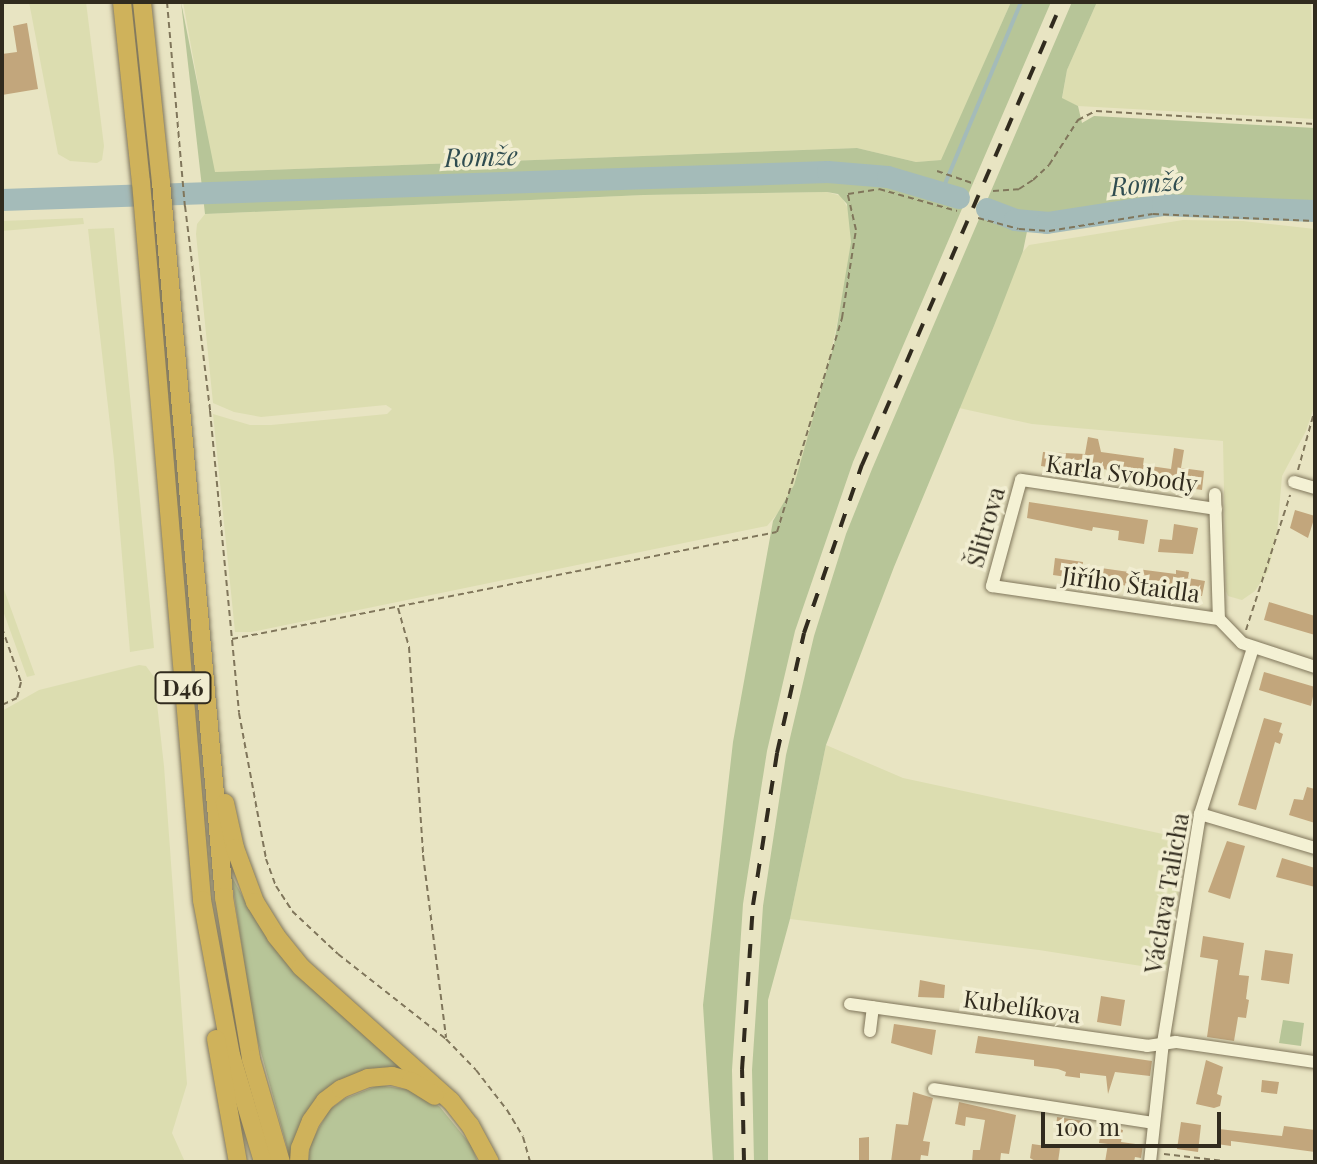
<!DOCTYPE html>
<html>
<head>
<meta charset="utf-8">
<style>
  body { margin:0 }
  #map { position:relative; width:1317px; height:1164px; overflow:hidden; background:#e8e4c2; font-family:"Playfair Display",serif }
  div>[style] { position:absolute }
  .farmland>* { inset:0; background:#dcddb0 }
  .green>* { inset:0; background:#b7c598 }
  .stream>* { height:4px; margin:-2px; padding:0 2px; transform-origin:2px; border-radius:2px; background:#a4bbb9 }
  .river>* { height:22px; margin:-11px; padding:0 11px; transform-origin:11px; border-radius:11px; background:#a4bbb9 }
  .building>* { inset:0; background:#c2a67c }
  .path>* { height:2px; margin-top:-1px; transform-origin:0; background:repeating-linear-gradient(90deg,#80765b 0 6px,transparent 0 10px) }
  .roads { filter:drop-shadow(0 0 2px #80765b) drop-shadow(0 0 2px #80765b) }
  .minor>* { height:12px; margin:-6px; padding:0 6px; transform-origin:6px; border-radius:6px; background:#f4f1d4 }
  .highway>* { height:18px; margin:-9px; padding:0 9px; transform-origin:9px; border-radius:9px; background:#cfb25b }
  .rail>* { height:4px; margin-top:-2px; transform-origin:0; background:repeating-linear-gradient(90deg,#312b1e 0 14px,transparent 0 28px) }
  span { translate:-50% -50%; white-space:nowrap; text-align:center; line-height:1.15; -webkit-text-stroke:7px #f1edd1; paint-order:stroke }
  .shield-label span { padding:2px 6px; background:#f1edd1; border:2px solid; border-radius:6px; -webkit-text-stroke-width:0 }
  .shield-label { font-size:22px; color:#312b1e; font-weight:700 }
  .street-label { font-size:24px; color:#312b1e }
  .water-label { font-size:26px; color:#2f4c50; font-style:italic }
  .frame { position:absolute; inset:0; border:4px solid #312b1e; pointer-events:none }
  .scale { position:absolute; left:1041px; top:1112px; width:180px; height:36px; box-sizing:border-box; border:4px solid #312b1e; border-top:0; padding-left:10px; font-size:24px; line-height:28px; white-space:nowrap; color:#312b1e; -webkit-text-stroke:6px #f1edd1; paint-order:stroke }
</style>
</head>
<body>
<div id="map">
  <div class="farmland">
    <div style="clip-path:polygon(29px 2px,86px 2px,104px 146px,102px 160px,97px 163px,70px 161px,58px 154px)"></div>
    <div style="clip-path:polygon(183px 2px,1011px 2px,942px 160px,916px 162px,857px 148px,214px 172px)"></div>
    <div style="clip-path:polygon(1097px 2px,1311px 2px,1315px 119px,1078px 106px,1062px 99px,1067px 70px)"></div>
    <div style="clip-path:polygon(827px 192px,841px 196px,850px 212px,851px 242px,846px 278px,827px 373px,794px 485px,783px 507px,767px 526px,251px 632px,235px 632px,213px 414px,250px 425px,271px 425px,387px 414px,392px 409px,386px 405px,261px 417px,234px 412px,213px 403px,196px 234px,197px 224px,205px 214px,644px 195px)"></div>
    <div style="clip-path:polygon(83px 218px,84px 224px,2px 231px,2px 221px)"></div>
    <div style="clip-path:polygon(1183px 220px,1243px 221px,1315px 229px,1315px 404px,1306px 431px,1282px 476px,1277px 534px,1268px 571px,1255px 591px,1242px 600px,1228px 596px,1226px 591px,1223px 441px,1032px 424px,959px 408px,994px 326px,1019px 256px,1029px 245px)"></div>
    <div style="clip-path:polygon(114px 228px,154px 648px,130px 652px,114px 460px,88px 229px)"></div>
    <div style="clip-path:polygon(2px 584px,35px 675px,27px 677px,2px 608px)"></div>
    <div style="clip-path:polygon(139px 665px,146px 666px,154px 677px,164px 766px,187px 1084px,172px 1133px,185px 1162px,2px 1162px,2px 711px,39px 690px)"></div>
    <div style="clip-path:polygon(826px 745px,903px 778px,1186px 839px,1167px 970px,1039px 950px,790px 919px)"></div>
  </div>
  <div class="green">
    <div style="clip-path:polygon(181px 2px,215px 172px,857px 148px,916px 162px,941px 160px,1011px 2px,1051px 2px,853px 462px,795px 631px,767px 751px,743px 904px,732px 1070px,734px 1162px,713px 1162px,703px 1005px,733px 742px,773px 521px,794px 485px,834px 344px,851px 242px,847px 204px,838px 194px,827px 192px,644px 195px,205px 214px)"></div>
    <div style="clip-path:polygon(1072px 2px,1097px 2px,1067px 70px,1062px 98px,1078px 106px,1082px 123px,1094px 116px,1315px 128px,1315px 201px,1158px 195px,1053px 213px,1031px 212px,1023px 251px,994px 326px,894px 567px,826px 745px,790px 919px,768px 1000px,768px 1162px,754px 1162px,752px 1070px,763px 906px,786px 755px,814px 636px,846px 534px,872px 469px)"></div>
    <div style="clip-path:polygon(231px 875px,256px 921px,291px 969px,405px 1069px,372px 1069px,336px 1084px,291px 1162px,254px 1027px)"></div>
    <div style="clip-path:polygon(1283px 1020px,1304px 1023px,1301px 1046px,1279px 1043px)"></div>
    <div style="clip-path:polygon(379px 1085px,417px 1091px,440px 1107px,471px 1145px,478px 1162px,308px 1162px,311px 1142px,329px 1110px,344px 1099px)"></div>
  </div>
  <div class="stream">
    <div style="left:942px;top:191px;width:205px;rotate:-67.3deg"></div>
  </div>
  <div class="river">
    <div style="left:2px;top:200px;width:826px;rotate:-1.94deg"></div>
    <div style="left:828px;top:172px;width:60px;rotate:4.8deg"></div>
    <div style="left:888px;top:177px;width:74px;rotate:16.5deg"></div>
    <div style="left:987px;top:209px;width:30px;rotate:21deg"></div>
    <div style="left:1015px;top:220px;width:32px;rotate:5deg"></div>
    <div style="left:1047px;top:223px;width:117px;rotate:-8.8deg"></div>
    <div style="left:1163px;top:205px;width:152px;rotate:2.3deg"></div>
  </div>
  <div class="building">
    <div style="clip-path:polygon(27px 23px,38px 89px,2px 95px,2px 54px,17px 52px,13px 26px)"></div>
    <div style="clip-path:polygon(1088px 437px,1098px 439px,1101px 452px,1144px 458px,1143px 465px,1171px 469px,1174px 448px,1184px 450px,1181px 468px,1204px 471px,1202px 490px,1127px 479px,1128px 473px,1096px 468px,1095px 474px,1041px 466px,1043px 452px,1085px 454px)"></div>
    <div style="clip-path:polygon(1029px 502px,1148px 520px,1144px 544px,1118px 540px,1119px 531px,1093px 527px,1092px 531px,1027px 518px)"></div>
    <div style="clip-path:polygon(1295px 510px,1315px 516px,1308px 538px,1290px 528px)"></div>
    <div style="clip-path:polygon(1174px 524px,1198px 528px,1193px 554px,1158px 552px,1160px 539px,1172px 540px)"></div>
    <div style="clip-path:polygon(1055px 558px,1083px 562px,1081px 579px,1053px 575px)"></div>
    <div style="clip-path:polygon(1101px 568px,1136px 573px,1137px 569px,1176px 574px,1176px 570px,1189px 572px,1188px 578px,1205px 581px,1202px 596px,1099px 582px)"></div>
    <div style="clip-path:polygon(1269px 602px,1315px 616px,1315px 635px,1264px 620px)"></div>
    <div style="clip-path:polygon(1264px 672px,1315px 687px,1311px 706px,1259px 690px)"></div>
    <div style="clip-path:polygon(1264px 718px,1282px 723px,1279px 732px,1283px 734px,1280px 744px,1275px 742px,1256px 810px,1238px 805px)"></div>
    <div style="clip-path:polygon(1307px 787px,1315px 789px,1315px 823px,1289px 815px,1294px 799px,1303px 800px)"></div>
    <div style="clip-path:polygon(1227px 841px,1245px 846px,1230px 899px,1208px 892px)"></div>
    <div style="clip-path:polygon(1282px 858px,1315px 868px,1315px 887px,1276px 877px)"></div>
    <div style="clip-path:polygon(1203px 936px,1244px 943px,1239px 975px,1249px 976px,1246px 999px,1249px 1000px,1246px 1018px,1238px 1017px,1234px 1041px,1207px 1037px,1218px 960px,1200px 957px)"></div>
    <div style="clip-path:polygon(1265px 950px,1293px 954px,1289px 984px,1261px 980px)"></div>
    <div style="clip-path:polygon(920px 980px,945px 985px,944px 998px,918px 997px)"></div>
    <div style="clip-path:polygon(1101px 996px,1125px 1000px,1121px 1026px,1097px 1022px)"></div>
    <div style="clip-path:polygon(894px 1024px,936px 1030px,932px 1055px,891px 1043px)"></div>
    <div style="clip-path:polygon(978px 1036px,1152px 1061px,1150px 1076px,1115px 1072px,1108px 1094px,1106px 1076px,1080px 1073px,1080px 1078px,1065px 1076px,1066px 1072px,1058px 1069px,1034px 1066px,1034px 1060px,975px 1053px)"></div>
    <div style="clip-path:polygon(1206px 1060px,1223px 1067px,1217px 1094px,1222px 1096px,1220px 1106px,1214px 1108px,1196px 1104px)"></div>
    <div style="clip-path:polygon(1262px 1080px,1279px 1082px,1277px 1094px,1261px 1092px)"></div>
    <div style="clip-path:polygon(913px 1092px,933px 1098px,923px 1141px,930px 1142px,928px 1156px,921px 1155px,920px 1162px,891px 1162px,896px 1124px,908px 1125px)"></div>
    <div style="clip-path:polygon(959px 1102px,1016px 1115px,1009px 1154px,1001px 1153px,1000px 1162px,972px 1162px,973px 1150px,980px 1150px,985px 1120px,966px 1117px,965px 1126px,955px 1124px)"></div>
    <div style="clip-path:polygon(1057px 1117px,1084px 1121px,1082px 1134px,1056px 1130px)"></div>
    <div style="clip-path:polygon(1181px 1122px,1201px 1125px,1198px 1152px,1177px 1149px)"></div>
    <div style="clip-path:polygon(1102px 1124px,1123px 1130px,1121px 1142px,1143px 1145px,1141px 1158px,1135px 1157px,1134px 1162px,1105px 1162px,1108px 1144px,1099px 1143px)"></div>
    <div style="clip-path:polygon(1284px 1126px,1315px 1130px,1315px 1152px,1231px 1141px,1231px 1146px,1217px 1144px,1219px 1129px,1282px 1136px)"></div>
    <div style="clip-path:polygon(869px 1137px,869px 1162px,859px 1162px,859px 1138px)"></div>
    <div style="clip-path:polygon(1032px 1144px,1060px 1148px,1058px 1162px,1037px 1162px,1030px 1158px)"></div>
  </div>
  <div class="path">
    <div style="left:167px;top:2px;width:205px;rotate:85deg"></div>
    <div style="left:185px;top:206px;width:207px;rotate:83deg"></div>
    <div style="left:210px;top:411px;width:303px;rotate:84.5deg"></div>
    <div style="left:239px;top:713px;width:148px;rotate:79.5deg"></div>
    <div style="left:266px;top:859px;width:29px;rotate:70deg"></div>
    <div style="left:276px;top:886px;width:30px;rotate:57deg"></div>
    <div style="left:292px;top:911px;width:63px;rotate:43.1deg"></div>
    <div style="left:338px;top:954px;width:137px;rotate:38.2deg"></div>
    <div style="left:446px;top:1039px;width:43px;rotate:45.9deg"></div>
    <div style="left:476px;top:1070px;width:51px;rotate:52.2deg"></div>
    <div style="left:507px;top:1110px;width:31px;rotate:59deg"></div>
    <div style="left:523px;top:1137px;width:26px;rotate:74deg"></div>
    <div style="left:937px;top:171px;width:40px;rotate:18.9deg"></div>
    <div style="left:993px;top:191px;width:26px;rotate:-4deg"></div>
    <div style="left:1019px;top:189px;width:17px;rotate:-33deg"></div>
    <div style="left:1033px;top:180px;width:22px;rotate:-43deg"></div>
    <div style="left:1049px;top:165px;width:54px;rotate:-57.2deg"></div>
    <div style="left:1078px;top:120px;width:20px;rotate:-27deg"></div>
    <div style="left:1096px;top:111px;width:219px;rotate:3.4deg"></div>
    <div style="left:978px;top:218px;width:42px;rotate:15deg"></div>
    <div style="left:1019px;top:229px;width:30px;rotate:4deg"></div>
    <div style="left:1049px;top:231px;width:105px;rotate:-9.3deg"></div>
    <div style="left:1153px;top:214px;width:162px;rotate:2.5deg"></div>
    <div style="left:1298px;top:470px;width:63px;rotate:-74.4deg"></div>
    <div style="left:398px;top:608px;width:41px;rotate:74.2deg"></div>
    <div style="left:409px;top:647px;width:208px;rotate:86.1deg"></div>
    <div style="left:423px;top:855px;width:184px;rotate:82.8deg"></div>
    <div style="left:2px;top:628px;width:57px;rotate:70.6deg"></div>
    <div style="left:21px;top:682px;width:16px;rotate:104deg"></div>
    <div style="left:17px;top:698px;width:17px;rotate:155deg"></div>
    <div style="left:1246px;top:630px;width:142px;rotate:-71.9deg"></div>
    <div style="left:232px;top:639px;width:555px;rotate:-11.11deg"></div>
    <div style="left:777px;top:532px;width:224px;rotate:-73.1deg"></div>
    <div style="left:842px;top:318px;width:89px;rotate:-81deg"></div>
    <div style="left:856px;top:230px;width:37px;rotate:-103deg"></div>
    <div style="left:848px;top:194px;width:31px;rotate:-9deg"></div>
    <div style="left:879px;top:189px;width:81px;rotate:15.8deg"></div>
    <div style="left:1164px;top:1154px;width:69px;rotate:6.6deg"></div>
  </div>
  <div class="roads">
    <div class="minor">
      <div style="left:1294px;top:482px;width:22px;rotate:16deg"></div>
      <div style="left:1215px;top:494px;width:125px;rotate:88.2deg"></div>
      <div style="left:1216px;top:509px;width:197px;rotate:-171.5deg"></div>
      <div style="left:1021px;top:480px;width:110px;rotate:105.3deg"></div>
      <div style="left:992px;top:586px;width:229px;rotate:8.3deg"></div>
      <div style="left:1219px;top:619px;width:33px;rotate:46deg"></div>
      <div style="left:1242px;top:643px;width:77px;rotate:18.2deg"></div>
      <div style="left:1200px;top:814px;width:120px;rotate:16.5deg"></div>
      <div style="left:850px;top:1004px;width:300px;rotate:8deg"></div>
      <div style="left:1147px;top:1046px;width:29px;rotate:-8deg"></div>
      <div style="left:1176px;top:1042px;width:140px;rotate:8.2deg"></div>
      <div style="left:870px;top:1031px;width:24px;rotate:-83deg"></div>
      <div style="left:934px;top:1089px;width:222px;rotate:8.8deg"></div>
      <div style="left:1150px;top:1162px;width:120px;rotate:-83.8deg"></div>
      <div style="left:1163px;top:1043px;width:232px;rotate:-80.8deg"></div>
      <div style="left:1200px;top:814px;width:174px;rotate:-72.3deg"></div>
    </div>
    <div class="highway">
      <div style="left:122px;top:2px;width:181px;rotate:84deg"></div>
      <div style="left:141px;top:182px;width:721px;rotate:85.14deg"></div>
      <div style="left:202px;top:900px;width:158px;rotate:79.4deg"></div>
      <div style="left:231px;top:1055px;width:112px;rotate:73.3deg"></div>
      <div style="left:142px;top:2px;width:181px;rotate:84deg"></div>
      <div style="left:161px;top:182px;width:718px;rotate:84.96deg"></div>
      <div style="left:224px;top:897px;width:164px;rotate:80.5deg"></div>
      <div style="left:251px;top:1059px;width:107px;rotate:73.8deg"></div>
      <div style="left:225px;top:803px;width:46px;rotate:77.5deg"></div>
      <div style="left:235px;top:848px;width:58px;rotate:69.7deg"></div>
      <div style="left:255px;top:902px;width:40px;rotate:58deg"></div>
      <div style="left:276px;top:936px;width:40px;rotate:51deg"></div>
      <div style="left:301px;top:967px;width:201px;rotate:41.8deg"></div>
      <div style="left:451px;top:1101px;width:31px;rotate:52deg"></div>
      <div style="left:470px;top:1125px;width:42px;rotate:61.6deg"></div>
      <div style="left:216px;top:1039px;width:125px;rotate:79.9deg"></div>
      <div style="left:299px;top:1162px;width:14px;rotate:-86deg"></div>
      <div style="left:300px;top:1148px;width:29px;rotate:-68deg"></div>
      <div style="left:311px;top:1121px;width:24px;rotate:-55deg"></div>
      <div style="left:325px;top:1101px;width:20px;rotate:-37deg"></div>
      <div style="left:341px;top:1089px;width:29px;rotate:-22deg"></div>
      <div style="left:368px;top:1078px;width:24px;rotate:-5deg"></div>
      <div style="left:392px;top:1076px;width:20px;rotate:15deg"></div>
      <div style="left:411px;top:1081px;width:28px;rotate:32deg"></div>
    </div>
  </div>
  <div class="rail">
    <div style="left:744px;top:1162px;width:92px;rotate:-91.2deg"></div>
    <div style="left:742px;top:1070px;width:165px;rotate:-86.2deg"></div>
    <div style="left:753px;top:905px;width:154px;rotate:-81deg"></div>
    <div style="left:777px;top:753px;width:123px;rotate:-77.3deg"></div>
    <div style="left:804px;top:633px;width:178px;rotate:-71deg"></div>
    <div style="left:862px;top:465px;width:504px;rotate:-66.64deg"></div>
  </div>
  <div class="shield-label">
    <span style="left:183px;top:688px">D46</span>
  </div>
  <div class="street-label">
    <span style="left:1122px;top:473px;rotate:8deg">Karla Svobody</span>
    <span style="left:985px;top:527px;rotate:-74deg">Šlitrova</span>
    <span style="left:1131px;top:584px;rotate:8deg">Jiřího Štaidla</span>
    <span style="left:1166px;top:893px;rotate:-80deg">Václava Talicha</span>
    <span style="left:1022px;top:1006px;rotate:8deg">Kubelíkova</span>
  </div>
  <div class="water-label">
    <span style="left:481px;top:156px;rotate:-2deg">Romže</span>
    <span style="left:1147px;top:183px;rotate:-5deg">Romže</span>
  </div>
  <div class="frame"></div>
  <div class="scale">100 m</div>
</div>
</body>
</html>
